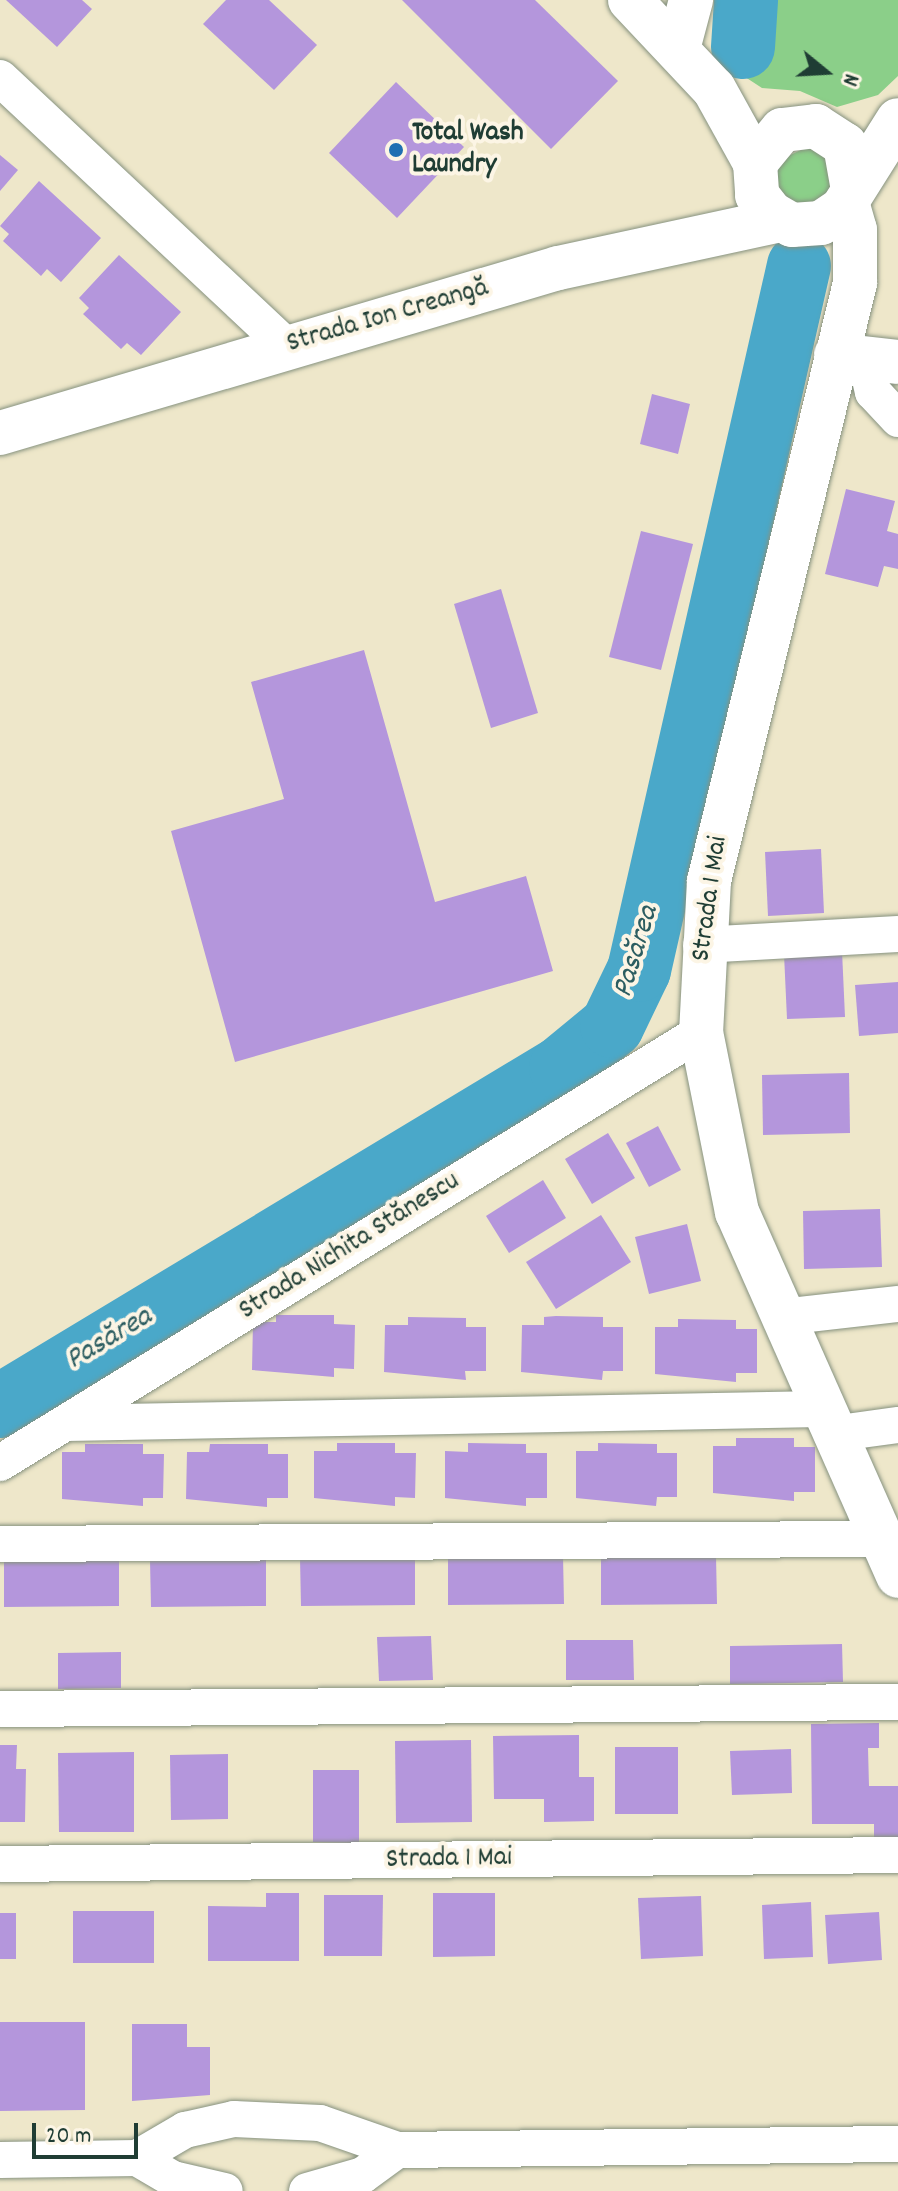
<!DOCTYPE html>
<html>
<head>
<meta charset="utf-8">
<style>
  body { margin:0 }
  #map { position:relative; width:898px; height:2191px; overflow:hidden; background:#eee7ca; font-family:Dekko,sans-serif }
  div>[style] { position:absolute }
  .green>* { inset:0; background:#8bcf89 }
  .river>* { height:64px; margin:-32px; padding:0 32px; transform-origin:32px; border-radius:32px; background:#4aa8c9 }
  .building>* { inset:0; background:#b496dc }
  .roads { filter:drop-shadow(0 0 2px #86927f) drop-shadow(0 0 2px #86927f) }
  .street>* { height:36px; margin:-18px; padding:0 18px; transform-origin:18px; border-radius:18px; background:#fff }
  .secondary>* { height:44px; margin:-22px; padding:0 22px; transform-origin:22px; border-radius:22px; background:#fff }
  .dots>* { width:22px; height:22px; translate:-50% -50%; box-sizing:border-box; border:4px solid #fcf5e5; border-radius:50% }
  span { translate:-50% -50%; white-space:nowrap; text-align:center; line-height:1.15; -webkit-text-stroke:8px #fcf5e5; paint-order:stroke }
  .poi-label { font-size:28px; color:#1f3d34; font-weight:700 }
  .left { translate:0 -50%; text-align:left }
  .street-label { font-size:28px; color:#1f3d34 }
  .water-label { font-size:30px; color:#2c5d61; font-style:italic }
  .north { position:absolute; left:786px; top:32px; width:80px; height:80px; -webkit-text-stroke:6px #fcf5e5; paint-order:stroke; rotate:108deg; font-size:22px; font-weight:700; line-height:32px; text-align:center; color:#1f3d34 }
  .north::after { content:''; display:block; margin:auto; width:28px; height:36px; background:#1f3d34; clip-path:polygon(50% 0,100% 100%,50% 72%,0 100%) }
  .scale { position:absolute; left:32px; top:2123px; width:106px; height:36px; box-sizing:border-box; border:4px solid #1f3d34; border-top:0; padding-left:10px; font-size:24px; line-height:28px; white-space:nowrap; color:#1f3d34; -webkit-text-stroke:6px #fcf5e5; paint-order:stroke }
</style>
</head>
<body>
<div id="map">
  <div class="green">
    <div style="clip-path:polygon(755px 0,898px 0,898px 76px,878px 95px,837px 107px,800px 91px,762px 88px,739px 73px,769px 63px)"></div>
    <div style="clip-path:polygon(811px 145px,834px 164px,829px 195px,802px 208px,776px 192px,776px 162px)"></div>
  </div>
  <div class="river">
    <div style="left:743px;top:47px;width:47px;rotate:-86.3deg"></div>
    <div style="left:0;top:1406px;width:655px;rotate:-31.07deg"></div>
    <div style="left:561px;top:1068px;width:66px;rotate:-39.5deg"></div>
    <div style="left:612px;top:1026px;width:62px;rotate:-64.3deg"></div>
    <div style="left:639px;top:970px;width:722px;rotate:-77.2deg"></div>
  </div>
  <div class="building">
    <div style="clip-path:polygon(6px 0,82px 0,92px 9px,57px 47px)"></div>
    <div style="clip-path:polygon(226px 0,269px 0,317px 45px,274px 90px,203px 24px)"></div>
    <div style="clip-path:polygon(402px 0,535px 0,618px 81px,551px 149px)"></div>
    <div style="clip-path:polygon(396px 82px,464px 147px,397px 218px,329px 153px)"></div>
    <div style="clip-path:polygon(0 155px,18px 170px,0 191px)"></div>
    <div style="clip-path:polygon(39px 181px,101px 238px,61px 282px,47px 269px,41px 276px,3px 241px,9px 234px,0 226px)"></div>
    <div style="clip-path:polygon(119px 255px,181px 312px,141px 355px,127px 343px,121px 349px,83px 314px,89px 308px,79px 298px)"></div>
    <div style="clip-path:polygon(652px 394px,690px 404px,678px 454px,640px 444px)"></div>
    <div style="clip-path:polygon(846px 489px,895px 501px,887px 531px,898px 534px,898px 569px,884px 566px,878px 587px,825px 574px)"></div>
    <div style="clip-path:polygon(641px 531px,693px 544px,661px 670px,609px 657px)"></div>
    <div style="clip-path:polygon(501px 589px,538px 713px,491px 728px,454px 604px)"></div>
    <div style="clip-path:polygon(364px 650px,435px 902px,526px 876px,553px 971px,235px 1062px,171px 831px,284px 799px,251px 682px)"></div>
    <div style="clip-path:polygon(821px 849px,824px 913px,768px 916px,765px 852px)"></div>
    <div style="clip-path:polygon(842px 951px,845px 1017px,787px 1019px,784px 954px)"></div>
    <div style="clip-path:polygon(898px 982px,898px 1033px,859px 1036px,855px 985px)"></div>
    <div style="clip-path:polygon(849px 1073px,850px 1133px,763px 1135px,762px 1075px)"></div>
    <div style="clip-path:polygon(658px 1126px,681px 1170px,649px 1187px,626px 1143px)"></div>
    <div style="clip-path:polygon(608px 1133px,635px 1178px,592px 1204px,565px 1159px)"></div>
    <div style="clip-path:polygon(543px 1180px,566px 1218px,509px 1253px,486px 1216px)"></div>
    <div style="clip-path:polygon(880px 1209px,882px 1267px,804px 1269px,803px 1211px)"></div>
    <div style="clip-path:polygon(601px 1215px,631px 1262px,556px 1309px,526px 1262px)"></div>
    <div style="clip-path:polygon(687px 1224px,701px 1281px,649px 1294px,635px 1237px)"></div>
    <div style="clip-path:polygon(276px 1315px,334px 1315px,334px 1324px,355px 1325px,354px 1369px,334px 1368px,334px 1377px,252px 1370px,253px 1322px,276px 1322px)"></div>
    <div style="clip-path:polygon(556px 1316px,603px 1317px,603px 1327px,623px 1327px,623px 1371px,603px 1371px,602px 1380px,521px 1372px,522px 1325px,544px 1325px,544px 1317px)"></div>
    <div style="clip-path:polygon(408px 1317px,466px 1318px,466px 1327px,486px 1327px,486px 1371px,465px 1371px,466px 1380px,384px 1372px,385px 1325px,408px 1325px)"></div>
    <div style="clip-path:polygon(678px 1319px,736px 1320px,736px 1329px,757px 1329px,757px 1373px,736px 1373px,736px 1382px,655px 1374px,655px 1327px,678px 1327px)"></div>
    <div style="clip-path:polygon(736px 1438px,794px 1438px,794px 1447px,815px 1447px,815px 1492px,794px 1492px,794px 1501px,713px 1493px,713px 1446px,736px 1446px)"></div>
    <div style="clip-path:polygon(337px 1443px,395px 1443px,395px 1453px,416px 1453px,415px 1498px,395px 1497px,395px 1506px,314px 1498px,314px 1451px,337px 1451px)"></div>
    <div style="clip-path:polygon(468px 1443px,526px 1444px,526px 1453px,547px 1453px,547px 1498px,526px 1498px,526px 1506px,445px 1498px,445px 1451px,468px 1452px)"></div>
    <div style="clip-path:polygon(598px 1443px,657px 1444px,657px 1453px,677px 1453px,677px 1497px,657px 1497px,656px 1506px,576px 1498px,576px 1451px,598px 1451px)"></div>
    <div style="clip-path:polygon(85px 1444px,143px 1444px,143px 1454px,164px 1454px,163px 1498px,143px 1498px,143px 1506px,62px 1499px,62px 1452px,85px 1452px)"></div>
    <div style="clip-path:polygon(210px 1444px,268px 1444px,268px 1454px,288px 1454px,288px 1498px,267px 1498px,267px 1507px,186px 1499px,187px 1452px,209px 1452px)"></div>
    <div style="clip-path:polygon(563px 1556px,564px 1604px,448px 1605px,448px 1557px)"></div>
    <div style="clip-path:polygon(716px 1556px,717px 1604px,601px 1605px,601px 1557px)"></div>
    <div style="clip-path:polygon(415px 1557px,415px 1605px,301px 1606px,300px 1558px)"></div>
    <div style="clip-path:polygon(119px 1558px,119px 1606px,4px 1607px,4px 1559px)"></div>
    <div style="clip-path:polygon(266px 1559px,266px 1606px,151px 1607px,150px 1560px)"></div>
    <div style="clip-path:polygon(431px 1636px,433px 1680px,379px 1681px,377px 1637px)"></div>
    <div style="clip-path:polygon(566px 1640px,633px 1640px,634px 1680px,566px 1680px)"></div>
    <div style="clip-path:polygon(842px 1644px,843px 1682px,730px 1684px,730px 1646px)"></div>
    <div style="clip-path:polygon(121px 1652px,121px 1688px,58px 1689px,58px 1653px)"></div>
    <div style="clip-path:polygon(879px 1723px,879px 1748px,868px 1748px,869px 1786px,898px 1786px,898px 1839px,874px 1840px,874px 1824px,812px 1824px,811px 1724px)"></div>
    <div style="clip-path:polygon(579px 1735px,579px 1777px,594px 1777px,594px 1821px,544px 1822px,544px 1799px,494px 1799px,493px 1736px)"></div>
    <div style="clip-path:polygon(471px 1740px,472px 1822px,396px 1823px,395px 1741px)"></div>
    <div style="clip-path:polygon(0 1745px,17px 1745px,16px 1769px,26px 1769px,25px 1822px,0 1822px)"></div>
    <div style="clip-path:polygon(615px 1747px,678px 1747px,678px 1814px,615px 1814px)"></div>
    <div style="clip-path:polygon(791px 1749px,792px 1793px,732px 1795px,730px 1751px)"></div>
    <div style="clip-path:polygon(134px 1752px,134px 1832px,59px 1832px,58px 1753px)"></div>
    <div style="clip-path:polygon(228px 1754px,228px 1819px,171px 1820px,170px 1755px)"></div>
    <div style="clip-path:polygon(313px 1770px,359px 1770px,359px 1843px,313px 1842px)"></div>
    <div style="clip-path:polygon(266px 1893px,299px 1893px,299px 1961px,208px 1961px,208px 1906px,266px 1907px)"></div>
    <div style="clip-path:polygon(433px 1893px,495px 1893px,495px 1956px,433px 1957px)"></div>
    <div style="clip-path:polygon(324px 1895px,383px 1895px,382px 1956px,324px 1956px)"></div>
    <div style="clip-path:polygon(701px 1896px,703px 1956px,641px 1959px,638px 1898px)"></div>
    <div style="clip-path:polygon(811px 1902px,813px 1957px,764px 1959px,762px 1905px)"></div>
    <div style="clip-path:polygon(73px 1911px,154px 1911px,154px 1963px,73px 1963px)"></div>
    <div style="clip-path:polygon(879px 1912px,882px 1960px,828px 1964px,825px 1915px)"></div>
    <div style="clip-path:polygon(0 1913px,16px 1913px,16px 1959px,0 1959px)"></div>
    <div style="clip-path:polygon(0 2022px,85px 2022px,85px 2110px,0 2111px)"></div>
    <div style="clip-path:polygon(132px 2024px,187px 2024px,187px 2047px,210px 2047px,210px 2095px,132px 2101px)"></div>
  </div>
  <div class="roads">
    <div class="street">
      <div style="left:0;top:78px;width:393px;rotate:43.1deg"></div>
      <div style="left:866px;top:362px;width:31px;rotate:77deg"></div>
      <div style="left:873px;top:392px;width:37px;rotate:47deg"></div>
      <div style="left:701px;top:945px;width:197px;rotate:-3.2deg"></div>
      <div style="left:782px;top:1317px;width:117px;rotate:-6.4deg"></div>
      <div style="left:66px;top:1423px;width:755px;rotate:-1.06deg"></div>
      <div style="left:832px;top:1434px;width:67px;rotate:-7.8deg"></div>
      <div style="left:0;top:1463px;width:823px;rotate:-31.58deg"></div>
      <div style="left:0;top:1544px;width:881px;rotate:-0.33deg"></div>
      <div style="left:0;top:1709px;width:898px;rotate:-0.45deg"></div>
      <div style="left:0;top:1864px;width:898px;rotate:-0.57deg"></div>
      <div style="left:137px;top:2158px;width:42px;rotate:30.3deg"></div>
      <div style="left:173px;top:2179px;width:53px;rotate:13deg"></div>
      <div style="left:0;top:2160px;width:137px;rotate:-0.8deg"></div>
      <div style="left:137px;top:2158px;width:56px;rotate:-30.3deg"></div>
      <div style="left:185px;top:2130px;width:50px;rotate:-12.7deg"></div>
      <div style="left:234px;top:2119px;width:86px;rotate:2.7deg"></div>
      <div style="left:320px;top:2123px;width:82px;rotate:19.3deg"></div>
      <div style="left:397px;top:2150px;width:501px;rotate:-0.69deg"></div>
      <div style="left:307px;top:2191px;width:58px;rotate:-15.9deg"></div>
      <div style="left:363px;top:2175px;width:42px;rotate:-36.3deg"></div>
    </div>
    <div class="secondary">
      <div style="left:630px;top:0;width:122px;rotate:46.7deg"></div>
      <div style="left:714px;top:89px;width:85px;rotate:61deg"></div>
      <div style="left:678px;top:49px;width:51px;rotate:-75.1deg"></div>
      <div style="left:853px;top:190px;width:46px;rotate:-100.1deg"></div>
      <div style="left:845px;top:145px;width:35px;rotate:-147deg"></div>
      <div style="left:816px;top:126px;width:34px;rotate:173deg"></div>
      <div style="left:782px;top:130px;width:43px;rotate:129.3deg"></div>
      <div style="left:755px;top:163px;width:32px;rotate:86deg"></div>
      <div style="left:757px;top:195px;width:23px;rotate:52deg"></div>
      <div style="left:771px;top:213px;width:24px;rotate:30deg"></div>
      <div style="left:792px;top:225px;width:29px;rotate:-4deg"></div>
      <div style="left:821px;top:223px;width:25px;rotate:-34deg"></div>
      <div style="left:842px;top:209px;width:105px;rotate:-57.8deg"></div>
      <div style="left:847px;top:202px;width:29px;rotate:74deg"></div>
      <div style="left:855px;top:230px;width:53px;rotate:90deg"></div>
      <div style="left:855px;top:283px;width:616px;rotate:103.72deg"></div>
      <div style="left:709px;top:881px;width:151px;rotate:93deg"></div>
      <div style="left:701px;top:1032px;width:184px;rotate:78.7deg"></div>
      <div style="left:737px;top:1212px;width:398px;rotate:66.1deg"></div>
      <div style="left:836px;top:355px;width:62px;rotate:6.4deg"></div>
      <div style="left:0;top:433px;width:582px;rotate:-16.47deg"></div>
      <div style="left:558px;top:268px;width:227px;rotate:-12.2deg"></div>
    </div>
  </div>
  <div class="dots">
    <div style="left:396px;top:150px;background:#1f6fb2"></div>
  </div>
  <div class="poi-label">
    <span class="left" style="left:412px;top:150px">Total Wash<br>Laundry</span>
  </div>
  <div class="street-label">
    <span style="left:388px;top:317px;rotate:-16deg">Strada Ion Creangă</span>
    <span style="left:711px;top:899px;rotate:-82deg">Strada 1 Mai</span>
    <span style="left:350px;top:1247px;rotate:-32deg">Strada Nichita Stănescu</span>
    <span style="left:449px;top:1860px;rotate:-1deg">Strada 1 Mai</span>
  </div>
  <div class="water-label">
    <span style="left:638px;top:952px;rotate:-73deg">Pasărea</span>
    <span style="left:110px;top:1340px;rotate:-31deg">Pasărea</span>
  </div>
  <div class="north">N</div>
  <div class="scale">20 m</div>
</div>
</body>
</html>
